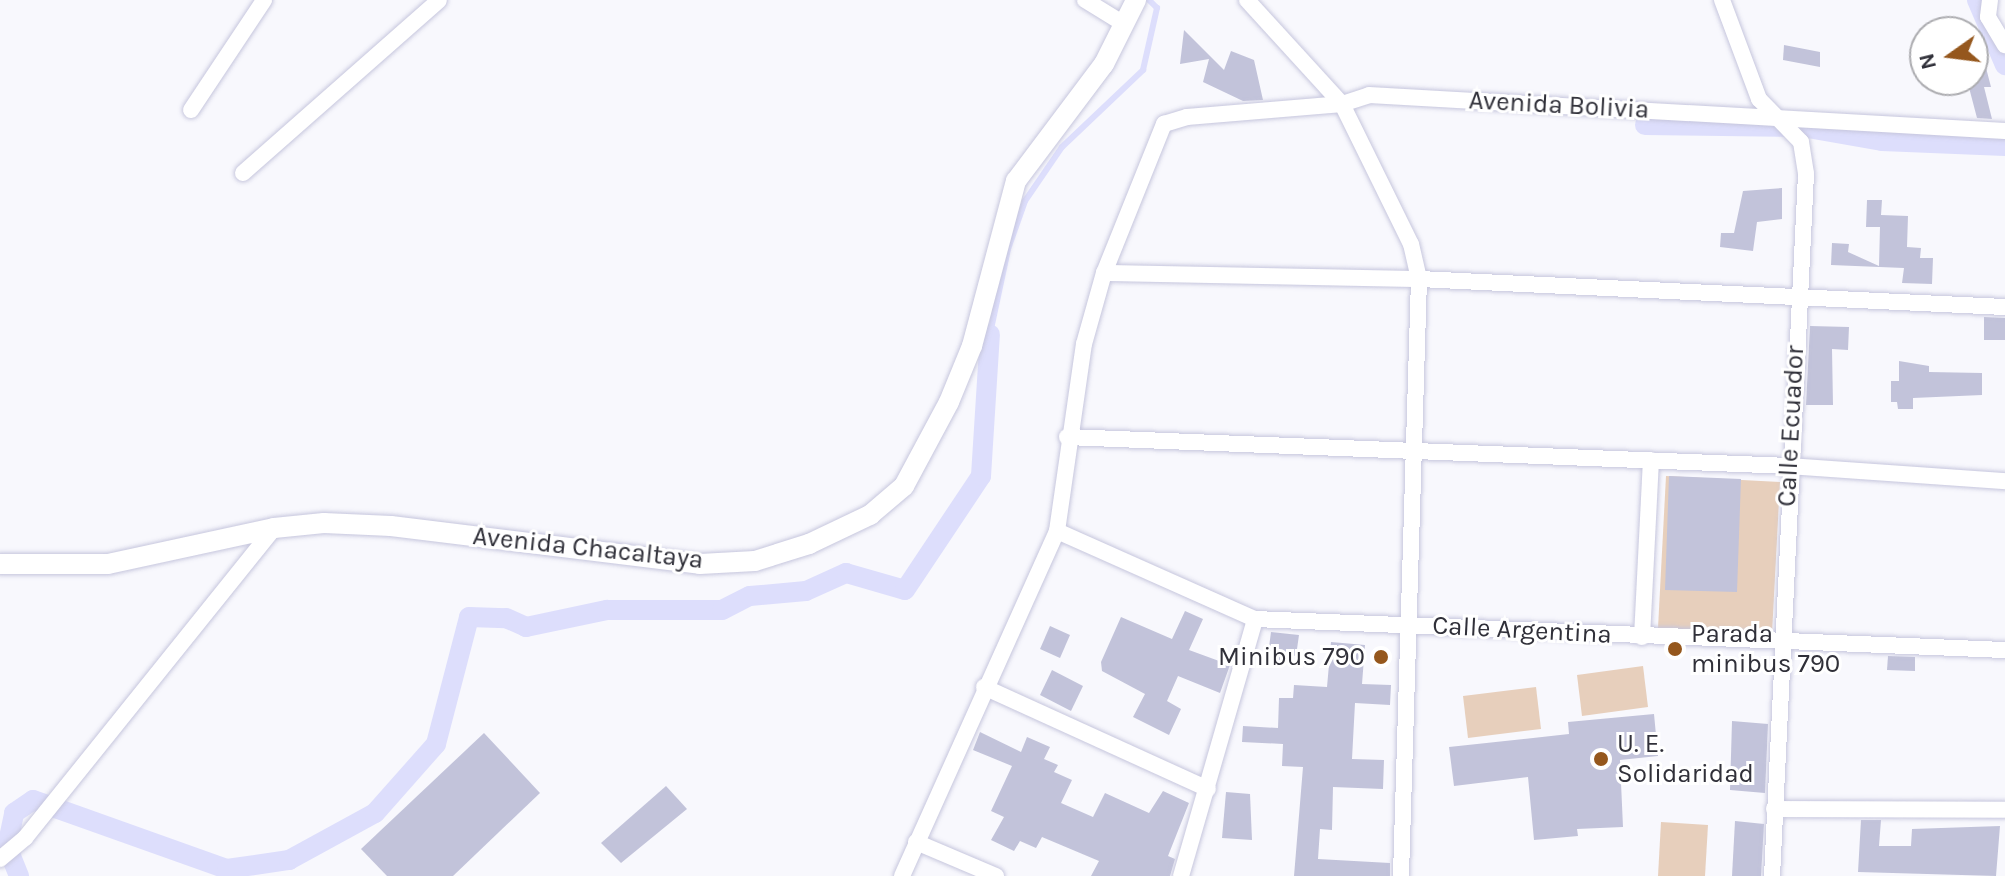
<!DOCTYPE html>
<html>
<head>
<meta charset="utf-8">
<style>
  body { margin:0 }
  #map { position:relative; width:2005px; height:876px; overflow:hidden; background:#f8f8fd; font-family:Karla,sans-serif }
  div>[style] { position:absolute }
  .green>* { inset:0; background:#e7cfbc }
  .stream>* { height:6px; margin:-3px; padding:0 3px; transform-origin:3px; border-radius:3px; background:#dddefc }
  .canal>* { height:20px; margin:-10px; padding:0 10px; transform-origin:10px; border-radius:10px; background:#dddefc }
  .building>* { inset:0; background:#c2c3da }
  .roads { filter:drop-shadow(0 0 2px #c6c6dd) drop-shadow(0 0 2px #c6c6dd) }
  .minor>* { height:16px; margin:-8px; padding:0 8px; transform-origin:8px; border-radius:8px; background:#fff }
  .tertiary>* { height:20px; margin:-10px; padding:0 10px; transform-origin:10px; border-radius:10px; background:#fff }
  .dots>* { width:22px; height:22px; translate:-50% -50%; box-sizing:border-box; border:4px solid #fff; border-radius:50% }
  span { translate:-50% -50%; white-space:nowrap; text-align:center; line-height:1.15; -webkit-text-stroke:6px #fff; paint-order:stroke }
  .street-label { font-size:26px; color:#303039 }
  .poi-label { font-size:26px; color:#303039 }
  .left { translate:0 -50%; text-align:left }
  .right { translate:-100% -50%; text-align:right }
  .north { position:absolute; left:1909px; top:16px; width:80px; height:80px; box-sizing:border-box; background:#fff; border:2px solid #acacb0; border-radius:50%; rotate:256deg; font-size:22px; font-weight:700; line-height:32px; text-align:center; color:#303039 }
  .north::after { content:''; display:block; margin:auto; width:28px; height:36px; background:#95571d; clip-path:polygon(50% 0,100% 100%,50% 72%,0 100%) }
</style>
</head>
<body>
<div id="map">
  <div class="green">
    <div style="clip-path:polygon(1666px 476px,1780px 482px,1772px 634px,1658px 628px)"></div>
    <div style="clip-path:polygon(1643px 666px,1648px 707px,1582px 716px,1577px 675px)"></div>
    <div style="clip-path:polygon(1536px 687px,1541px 729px,1468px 738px,1463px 696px)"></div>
    <div style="clip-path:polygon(1661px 822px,1708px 825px,1705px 876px,1658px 876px)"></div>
  </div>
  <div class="stream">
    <div style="left:990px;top:334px;width:87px;rotate:-78deg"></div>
    <div style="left:1008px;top:249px;width:51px;rotate:-70.5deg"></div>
    <div style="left:1025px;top:201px;width:65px;rotate:-55.6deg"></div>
    <div style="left:1062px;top:147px;width:112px;rotate:-43.5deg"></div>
    <div style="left:1143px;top:70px;width:64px;rotate:-77.3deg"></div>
    <div style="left:1157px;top:8px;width:11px;rotate:-135deg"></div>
  </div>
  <div class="canal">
    <div style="left:1977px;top:0;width:71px;rotate:66.7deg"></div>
    <div style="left:1645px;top:125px;width:157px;rotate:0.7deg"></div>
    <div style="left:1802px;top:127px;width:81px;rotate:9.9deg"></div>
    <div style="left:1882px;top:141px;width:123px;rotate:2.3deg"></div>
    <div style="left:19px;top:876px;width:31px;rotate:-112deg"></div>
    <div style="left:7px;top:847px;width:35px;rotate:-78deg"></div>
    <div style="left:14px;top:813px;width:23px;rotate:-34deg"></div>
    <div style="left:33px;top:800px;width:206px;rotate:19.6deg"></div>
    <div style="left:227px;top:869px;width:63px;rotate:-8.3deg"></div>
    <div style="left:289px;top:860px;width:98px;rotate:-28.7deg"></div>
    <div style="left:375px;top:813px;width:92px;rotate:-48.5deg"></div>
    <div style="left:436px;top:744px;width:131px;rotate:-75.4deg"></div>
    <div style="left:469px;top:617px;width:37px;rotate:2deg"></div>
    <div style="left:506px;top:618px;width:22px;rotate:24deg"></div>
    <div style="left:526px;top:627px;width:83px;rotate:-11.9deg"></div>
    <div style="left:607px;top:610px;width:115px"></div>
    <div style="left:722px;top:610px;width:31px;rotate:-27deg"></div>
    <div style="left:750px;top:596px;width:56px;rotate:-5.1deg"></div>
    <div style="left:806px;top:591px;width:44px;rotate:-24.2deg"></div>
    <div style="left:846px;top:573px;width:61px;rotate:16.1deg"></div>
    <div style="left:905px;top:590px;width:137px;rotate:-56.3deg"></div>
    <div style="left:981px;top:476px;width:142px;rotate:-86.4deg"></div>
  </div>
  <div class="building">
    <div style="clip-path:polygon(1184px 30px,1224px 70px,1231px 51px,1254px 60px,1263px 100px,1243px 101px,1203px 82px,1209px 59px,1180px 64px)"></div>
    <div style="clip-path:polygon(1978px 37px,1991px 87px,1984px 87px,1992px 119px,1977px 118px,1967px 80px,1973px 80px,1973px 38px)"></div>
    <div style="clip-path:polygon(1784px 45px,1820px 52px,1820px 67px,1783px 60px)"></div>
    <div style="clip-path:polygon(1782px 188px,1782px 219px,1757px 222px,1753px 251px,1720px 247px,1721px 233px,1734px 233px,1743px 191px)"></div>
    <div style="clip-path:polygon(1867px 200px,1882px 200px,1881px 215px,1908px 216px,1907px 247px,1921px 248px,1920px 258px,1933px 258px,1932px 284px,1902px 283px,1904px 268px,1831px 265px,1832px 243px,1849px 244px,1848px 252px,1879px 266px,1880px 227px,1866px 227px)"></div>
    <div style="clip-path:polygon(1984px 317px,2005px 318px,2005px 340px,1984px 340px)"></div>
    <div style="clip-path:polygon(1810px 326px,1849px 327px,1848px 350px,1832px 349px,1833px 405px,1806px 405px)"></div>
    <div style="clip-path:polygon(1899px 361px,1929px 366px,1929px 372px,1982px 373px,1982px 395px,1913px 398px,1913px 409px,1898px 409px,1897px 402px,1891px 402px,1891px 381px,1899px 381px)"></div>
    <div style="clip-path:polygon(1669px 476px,1741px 479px,1737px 592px,1665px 590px)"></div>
    <div style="clip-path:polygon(1185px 611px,1203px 619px,1189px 650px,1230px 665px,1220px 693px,1178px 676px,1167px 701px,1181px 709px,1169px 735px,1133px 717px,1145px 694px,1102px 671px,1101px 662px,1121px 617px,1172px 639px)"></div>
    <div style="clip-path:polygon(1050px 626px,1070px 635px,1060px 658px,1040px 649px)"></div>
    <div style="clip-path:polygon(1271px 632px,1299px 635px,1296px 656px,1284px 654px,1283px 664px,1267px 662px)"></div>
    <div style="clip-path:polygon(1331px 642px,1365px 645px,1362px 684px,1391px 685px,1390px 705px,1355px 703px,1352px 759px,1384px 760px,1383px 789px,1333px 787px,1332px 830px,1320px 829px,1318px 859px,1390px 863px,1390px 876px,1294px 876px,1303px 767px,1282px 766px,1283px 744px,1242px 742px,1243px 726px,1278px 728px,1279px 698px,1293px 698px,1294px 685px,1327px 687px)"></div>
    <div style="clip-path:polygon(1888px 656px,1915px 657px,1915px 671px,1887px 670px)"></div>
    <div style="clip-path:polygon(1052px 670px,1083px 686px,1071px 711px,1040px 695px)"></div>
    <div style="clip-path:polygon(1654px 714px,1658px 756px,1620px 760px,1623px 827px,1577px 829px,1578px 836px,1534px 840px,1528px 777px,1454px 786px,1449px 747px,1569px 734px,1568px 722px)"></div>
    <div style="clip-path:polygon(1732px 721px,1768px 724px,1765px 793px,1730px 790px)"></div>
    <div style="clip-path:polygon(980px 732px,1021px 752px,1027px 737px,1050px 747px,1044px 759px,1058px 765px,1054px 772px,1072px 780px,1061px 803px,1093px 817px,1105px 793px,1149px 813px,1163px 791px,1189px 803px,1168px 856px,1175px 859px,1170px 876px,1091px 876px,1099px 861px,1042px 837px,1036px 848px,1020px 841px,1014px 851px,991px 840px,1004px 817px,991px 811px,1012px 766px,973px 750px)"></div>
    <div style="clip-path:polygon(484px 733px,540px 793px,453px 876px,387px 876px,361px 849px)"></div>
    <div style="clip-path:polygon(666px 786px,687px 809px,621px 863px,601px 843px)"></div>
    <div style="clip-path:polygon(1226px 792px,1250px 794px,1252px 840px,1222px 838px)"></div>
    <div style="clip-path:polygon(1861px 820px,1881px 820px,1879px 846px,1911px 846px,1912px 829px,2000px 826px,1996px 876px,1858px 872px)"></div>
    <div style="clip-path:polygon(1735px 821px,1764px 824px,1761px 876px,1732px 876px)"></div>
  </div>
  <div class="roads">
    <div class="minor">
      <div style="left:1085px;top:0;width:46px;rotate:31.6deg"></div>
      <div style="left:1247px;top:0;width:141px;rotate:47.6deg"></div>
      <div style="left:1342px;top:104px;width:156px;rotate:63.8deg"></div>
      <div style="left:1411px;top:244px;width:36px;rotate:77deg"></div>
      <div style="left:1419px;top:279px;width:597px;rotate:91.73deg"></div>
      <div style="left:1722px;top:0;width:106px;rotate:69.5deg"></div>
      <div style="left:1759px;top:99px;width:60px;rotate:45.7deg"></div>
      <div style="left:1801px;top:142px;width:32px;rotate:81deg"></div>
      <div style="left:1806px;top:174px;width:703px;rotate:92.77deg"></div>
      <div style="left:1990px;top:0;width:17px;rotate:97deg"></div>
      <div style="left:1988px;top:17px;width:33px;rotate:59deg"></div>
      <div style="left:191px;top:110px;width:132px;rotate:-56.4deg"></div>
      <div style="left:243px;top:173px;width:261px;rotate:-41.4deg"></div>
      <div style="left:1104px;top:273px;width:315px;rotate:1.1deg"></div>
      <div style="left:1419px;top:279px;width:587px;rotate:2.74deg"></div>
      <div style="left:1067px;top:437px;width:723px;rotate:2.3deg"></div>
      <div style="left:1789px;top:466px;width:217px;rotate:4deg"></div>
      <div style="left:1057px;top:531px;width:217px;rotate:24deg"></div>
      <div style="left:1255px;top:619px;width:751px;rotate:2.37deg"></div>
      <div style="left:1642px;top:637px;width:177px;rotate:-87.1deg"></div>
      <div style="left:984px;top:687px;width:246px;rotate:24.5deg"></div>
      <div style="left:1774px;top:809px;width:231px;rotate:0.2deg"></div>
      <div style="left:916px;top:842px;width:87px;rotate:23deg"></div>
      <div style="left:0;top:859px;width:33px;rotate:-40deg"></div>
      <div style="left:25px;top:838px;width:398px;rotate:-51.2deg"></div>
      <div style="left:902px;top:876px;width:378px;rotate:-65.8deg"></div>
      <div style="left:1057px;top:531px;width:189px;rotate:-81.8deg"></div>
      <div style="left:1084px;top:344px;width:74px;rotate:-74.3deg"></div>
      <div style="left:1104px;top:273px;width:161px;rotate:-68.1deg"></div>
      <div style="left:1164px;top:124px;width:24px;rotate:-17deg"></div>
      <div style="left:1187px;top:117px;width:156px;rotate:-4.8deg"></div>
      <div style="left:1342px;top:104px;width:28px;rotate:-18deg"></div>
      <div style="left:1369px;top:95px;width:637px;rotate:3.24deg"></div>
      <div style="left:1181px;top:876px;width:267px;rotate:-73.9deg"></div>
    </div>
    <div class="tertiary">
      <div style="left:0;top:564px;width:108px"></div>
      <div style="left:108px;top:564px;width:170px;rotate:-12.2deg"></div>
      <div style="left:274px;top:528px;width:50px;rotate:-5.7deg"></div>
      <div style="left:324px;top:523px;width:67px;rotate:2.6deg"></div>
      <div style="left:391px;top:526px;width:311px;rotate:7deg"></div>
      <div style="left:700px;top:564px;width:55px;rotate:-3.1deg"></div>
      <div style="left:755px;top:561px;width:57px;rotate:-17.5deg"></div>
      <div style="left:809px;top:544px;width:68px;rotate:-25.4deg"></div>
      <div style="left:870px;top:515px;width:45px;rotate:-40.5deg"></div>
      <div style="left:904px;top:486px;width:95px;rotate:-61.8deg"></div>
      <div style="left:949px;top:402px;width:61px;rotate:-67.7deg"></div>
      <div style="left:972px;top:346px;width:171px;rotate:-75.1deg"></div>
      <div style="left:1016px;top:181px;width:146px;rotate:-53.1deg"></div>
      <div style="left:1104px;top:64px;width:72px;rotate:-63.4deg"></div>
    </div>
  </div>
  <div class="dots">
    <div style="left:1675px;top:649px;background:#95571d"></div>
    <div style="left:1381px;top:657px;background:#95571d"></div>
    <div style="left:1601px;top:759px;background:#95571d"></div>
  </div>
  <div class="street-label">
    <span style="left:1559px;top:105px;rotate:3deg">Avenida Bolivia</span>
    <span style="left:1791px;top:426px;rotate:-87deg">Calle Ecuador</span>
    <span style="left:588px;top:548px;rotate:6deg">Avenida Chacaltaya</span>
    <span style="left:1522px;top:630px;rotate:3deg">Calle Argentina</span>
  </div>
  <div class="poi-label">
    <span class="left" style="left:1691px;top:649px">Parada<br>minibus 790</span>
    <span class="right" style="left:1365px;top:657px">Minibus 790</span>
    <span class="left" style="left:1617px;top:759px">U. E.<br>Solidaridad</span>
  </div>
  <div class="north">N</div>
</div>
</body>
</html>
